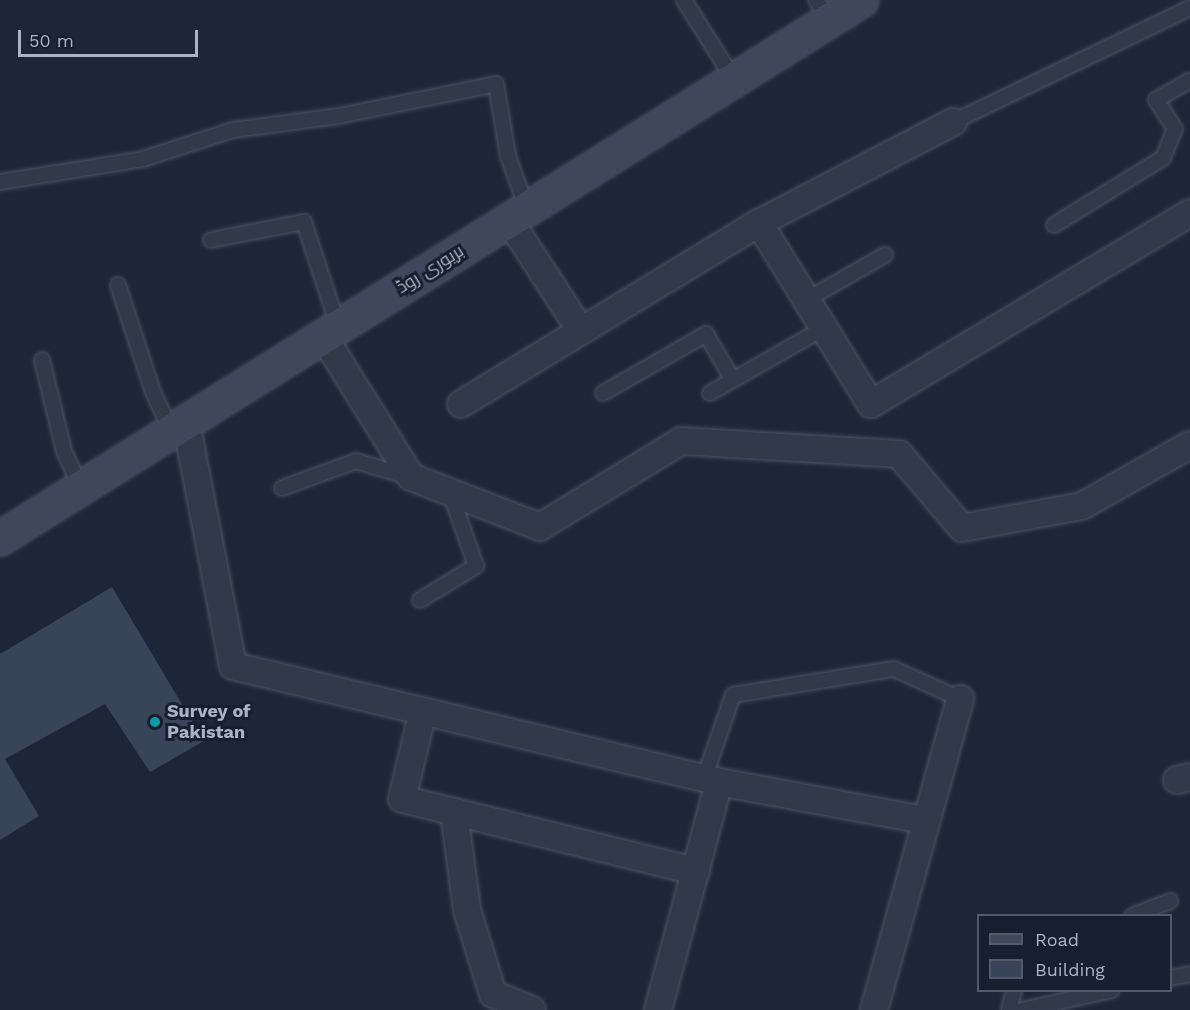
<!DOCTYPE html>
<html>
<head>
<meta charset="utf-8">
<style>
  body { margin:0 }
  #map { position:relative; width:1190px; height:1010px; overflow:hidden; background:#1d2638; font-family:"Work Sans",Cairo,sans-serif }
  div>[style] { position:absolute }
  .building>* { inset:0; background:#384459 }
  .roads { filter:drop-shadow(0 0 2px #4b5364) drop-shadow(0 0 2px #4b5364) }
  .service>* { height:14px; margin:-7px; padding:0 7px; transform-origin:7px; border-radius:7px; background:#313848 }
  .minor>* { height:26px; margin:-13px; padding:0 13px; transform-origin:13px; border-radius:13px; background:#313848 }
  .secondary>* { height:33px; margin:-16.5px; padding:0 16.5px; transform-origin:16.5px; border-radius:16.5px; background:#3e475c }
  .dots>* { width:16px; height:16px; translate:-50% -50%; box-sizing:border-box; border:3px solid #171e2d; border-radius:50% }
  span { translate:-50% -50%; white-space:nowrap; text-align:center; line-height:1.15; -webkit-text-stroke:6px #171e2d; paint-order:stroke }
  .street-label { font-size:18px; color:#aab3c6 }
  .poi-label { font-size:18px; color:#aab3c6; font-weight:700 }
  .left { translate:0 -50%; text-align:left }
  .legend { position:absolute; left:977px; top:914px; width:195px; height:78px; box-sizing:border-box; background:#171e2d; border:2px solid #525a6a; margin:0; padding:8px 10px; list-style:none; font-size:18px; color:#aab3c6 }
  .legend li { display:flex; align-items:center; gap:12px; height:30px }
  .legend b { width:30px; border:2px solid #525a6a }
  .scale { position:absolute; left:18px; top:30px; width:180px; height:27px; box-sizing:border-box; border:3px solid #aab3c6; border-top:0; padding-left:8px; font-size:18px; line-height:21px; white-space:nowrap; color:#aab3c6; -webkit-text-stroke:4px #171e2d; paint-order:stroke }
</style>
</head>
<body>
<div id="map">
  <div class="building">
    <div style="clip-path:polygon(112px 587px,204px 741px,150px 772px,105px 704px,5px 759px,39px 816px,0 840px,0 654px)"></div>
  </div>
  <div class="roads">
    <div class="service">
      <div style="left:684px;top:0;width:94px;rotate:58deg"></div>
      <div style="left:816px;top:0;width:24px;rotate:57deg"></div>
      <div style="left:953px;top:122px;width:263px;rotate:-25.7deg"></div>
      <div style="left:0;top:182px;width:145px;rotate:-9.1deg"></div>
      <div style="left:143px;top:159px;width:95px;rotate:-17.9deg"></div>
      <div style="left:233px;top:130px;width:107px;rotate:-7.5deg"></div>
      <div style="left:339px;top:116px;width:160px;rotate:-11.5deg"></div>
      <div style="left:496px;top:84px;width:73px;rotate:80.5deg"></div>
      <div style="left:508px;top:156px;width:56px;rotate:70.3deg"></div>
      <div style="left:1054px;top:225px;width:128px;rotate:-31.6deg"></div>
      <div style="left:1163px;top:158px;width:31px;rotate:-68deg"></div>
      <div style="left:1175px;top:129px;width:35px;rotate:-123deg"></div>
      <div style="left:1156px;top:100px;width:39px;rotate:-30deg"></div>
      <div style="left:211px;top:240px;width:95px;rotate:-11deg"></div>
      <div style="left:304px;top:222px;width:109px;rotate:71.9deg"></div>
      <div style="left:118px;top:285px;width:113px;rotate:71.9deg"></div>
      <div style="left:153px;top:392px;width:43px;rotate:65.2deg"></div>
      <div style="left:806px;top:300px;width:91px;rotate:-29.7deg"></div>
      <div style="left:42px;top:360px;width:94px;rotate:76.4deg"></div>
      <div style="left:64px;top:451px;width:41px;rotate:65.3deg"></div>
      <div style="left:603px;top:393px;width:119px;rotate:-29.8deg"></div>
      <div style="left:706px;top:334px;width:53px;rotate:59.6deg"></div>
      <div style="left:710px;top:393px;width:131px;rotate:-29.7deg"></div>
      <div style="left:282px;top:488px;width:79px;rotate:-20deg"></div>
      <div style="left:356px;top:461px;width:55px;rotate:16.8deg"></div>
      <div style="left:420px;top:600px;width:66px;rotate:-31.3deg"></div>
      <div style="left:476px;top:566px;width:78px;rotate:-109.4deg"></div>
      <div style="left:704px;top:779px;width:89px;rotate:-71deg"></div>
      <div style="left:733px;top:695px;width:163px;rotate:-9.2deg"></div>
      <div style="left:894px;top:669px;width:72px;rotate:24.4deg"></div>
      <div style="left:1132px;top:916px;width:41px;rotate:-21.5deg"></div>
      <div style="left:1170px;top:978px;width:20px;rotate:-11deg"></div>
      <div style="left:1009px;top:1010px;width:21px;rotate:-76deg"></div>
      <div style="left:1022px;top:1010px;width:92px;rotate:-12.5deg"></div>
    </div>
    <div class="minor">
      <div style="left:509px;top:220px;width:132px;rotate:57deg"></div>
      <div style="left:759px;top:223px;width:213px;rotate:58.3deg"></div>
      <div style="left:871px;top:404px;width:372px;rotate:-30.9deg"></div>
      <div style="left:323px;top:336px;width:166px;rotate:58deg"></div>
      <div style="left:411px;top:477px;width:138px;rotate:21.2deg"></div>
      <div style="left:540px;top:527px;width:165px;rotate:-31.4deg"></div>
      <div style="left:681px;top:441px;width:218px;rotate:3.4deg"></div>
      <div style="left:899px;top:454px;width:97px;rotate:49.6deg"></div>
      <div style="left:962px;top:528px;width:122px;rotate:-10.4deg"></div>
      <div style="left:1082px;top:506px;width:124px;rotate:-29.5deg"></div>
      <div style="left:461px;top:404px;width:349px;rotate:-31.3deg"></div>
      <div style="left:759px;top:223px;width:219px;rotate:-27.5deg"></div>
      <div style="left:186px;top:422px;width:248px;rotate:79.1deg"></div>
      <div style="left:233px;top:666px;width:500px;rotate:13.4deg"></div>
      <div style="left:719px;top:782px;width:209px;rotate:10.5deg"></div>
      <div style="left:423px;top:711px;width:90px;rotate:103.4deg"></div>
      <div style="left:402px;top:799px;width:303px;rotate:13.8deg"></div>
      <div style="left:1177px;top:780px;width:13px;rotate:-13deg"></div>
      <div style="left:454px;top:812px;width:99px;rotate:82.4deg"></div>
      <div style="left:467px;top:910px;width:88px;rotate:72.8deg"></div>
      <div style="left:493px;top:994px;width:42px;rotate:22.3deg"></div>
      <div style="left:658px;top:1010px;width:236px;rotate:-75deg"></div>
      <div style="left:874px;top:1010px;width:323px;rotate:-74.5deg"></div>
    </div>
    <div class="secondary">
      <div style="left:0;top:538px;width:1015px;rotate:-32deg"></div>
    </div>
  </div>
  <div class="dots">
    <div style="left:155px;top:722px;background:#0f9aa8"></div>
  </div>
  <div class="street-label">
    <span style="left:430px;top:269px;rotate:-32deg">بریوری روڈ</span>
  </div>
  <div class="poi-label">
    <span class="left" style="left:167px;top:722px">Survey of<br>Pakistan</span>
  </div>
  <ul class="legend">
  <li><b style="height:8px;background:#3e475c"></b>Road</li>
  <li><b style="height:16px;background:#384459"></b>Building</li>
  </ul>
  <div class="scale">50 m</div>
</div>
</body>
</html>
